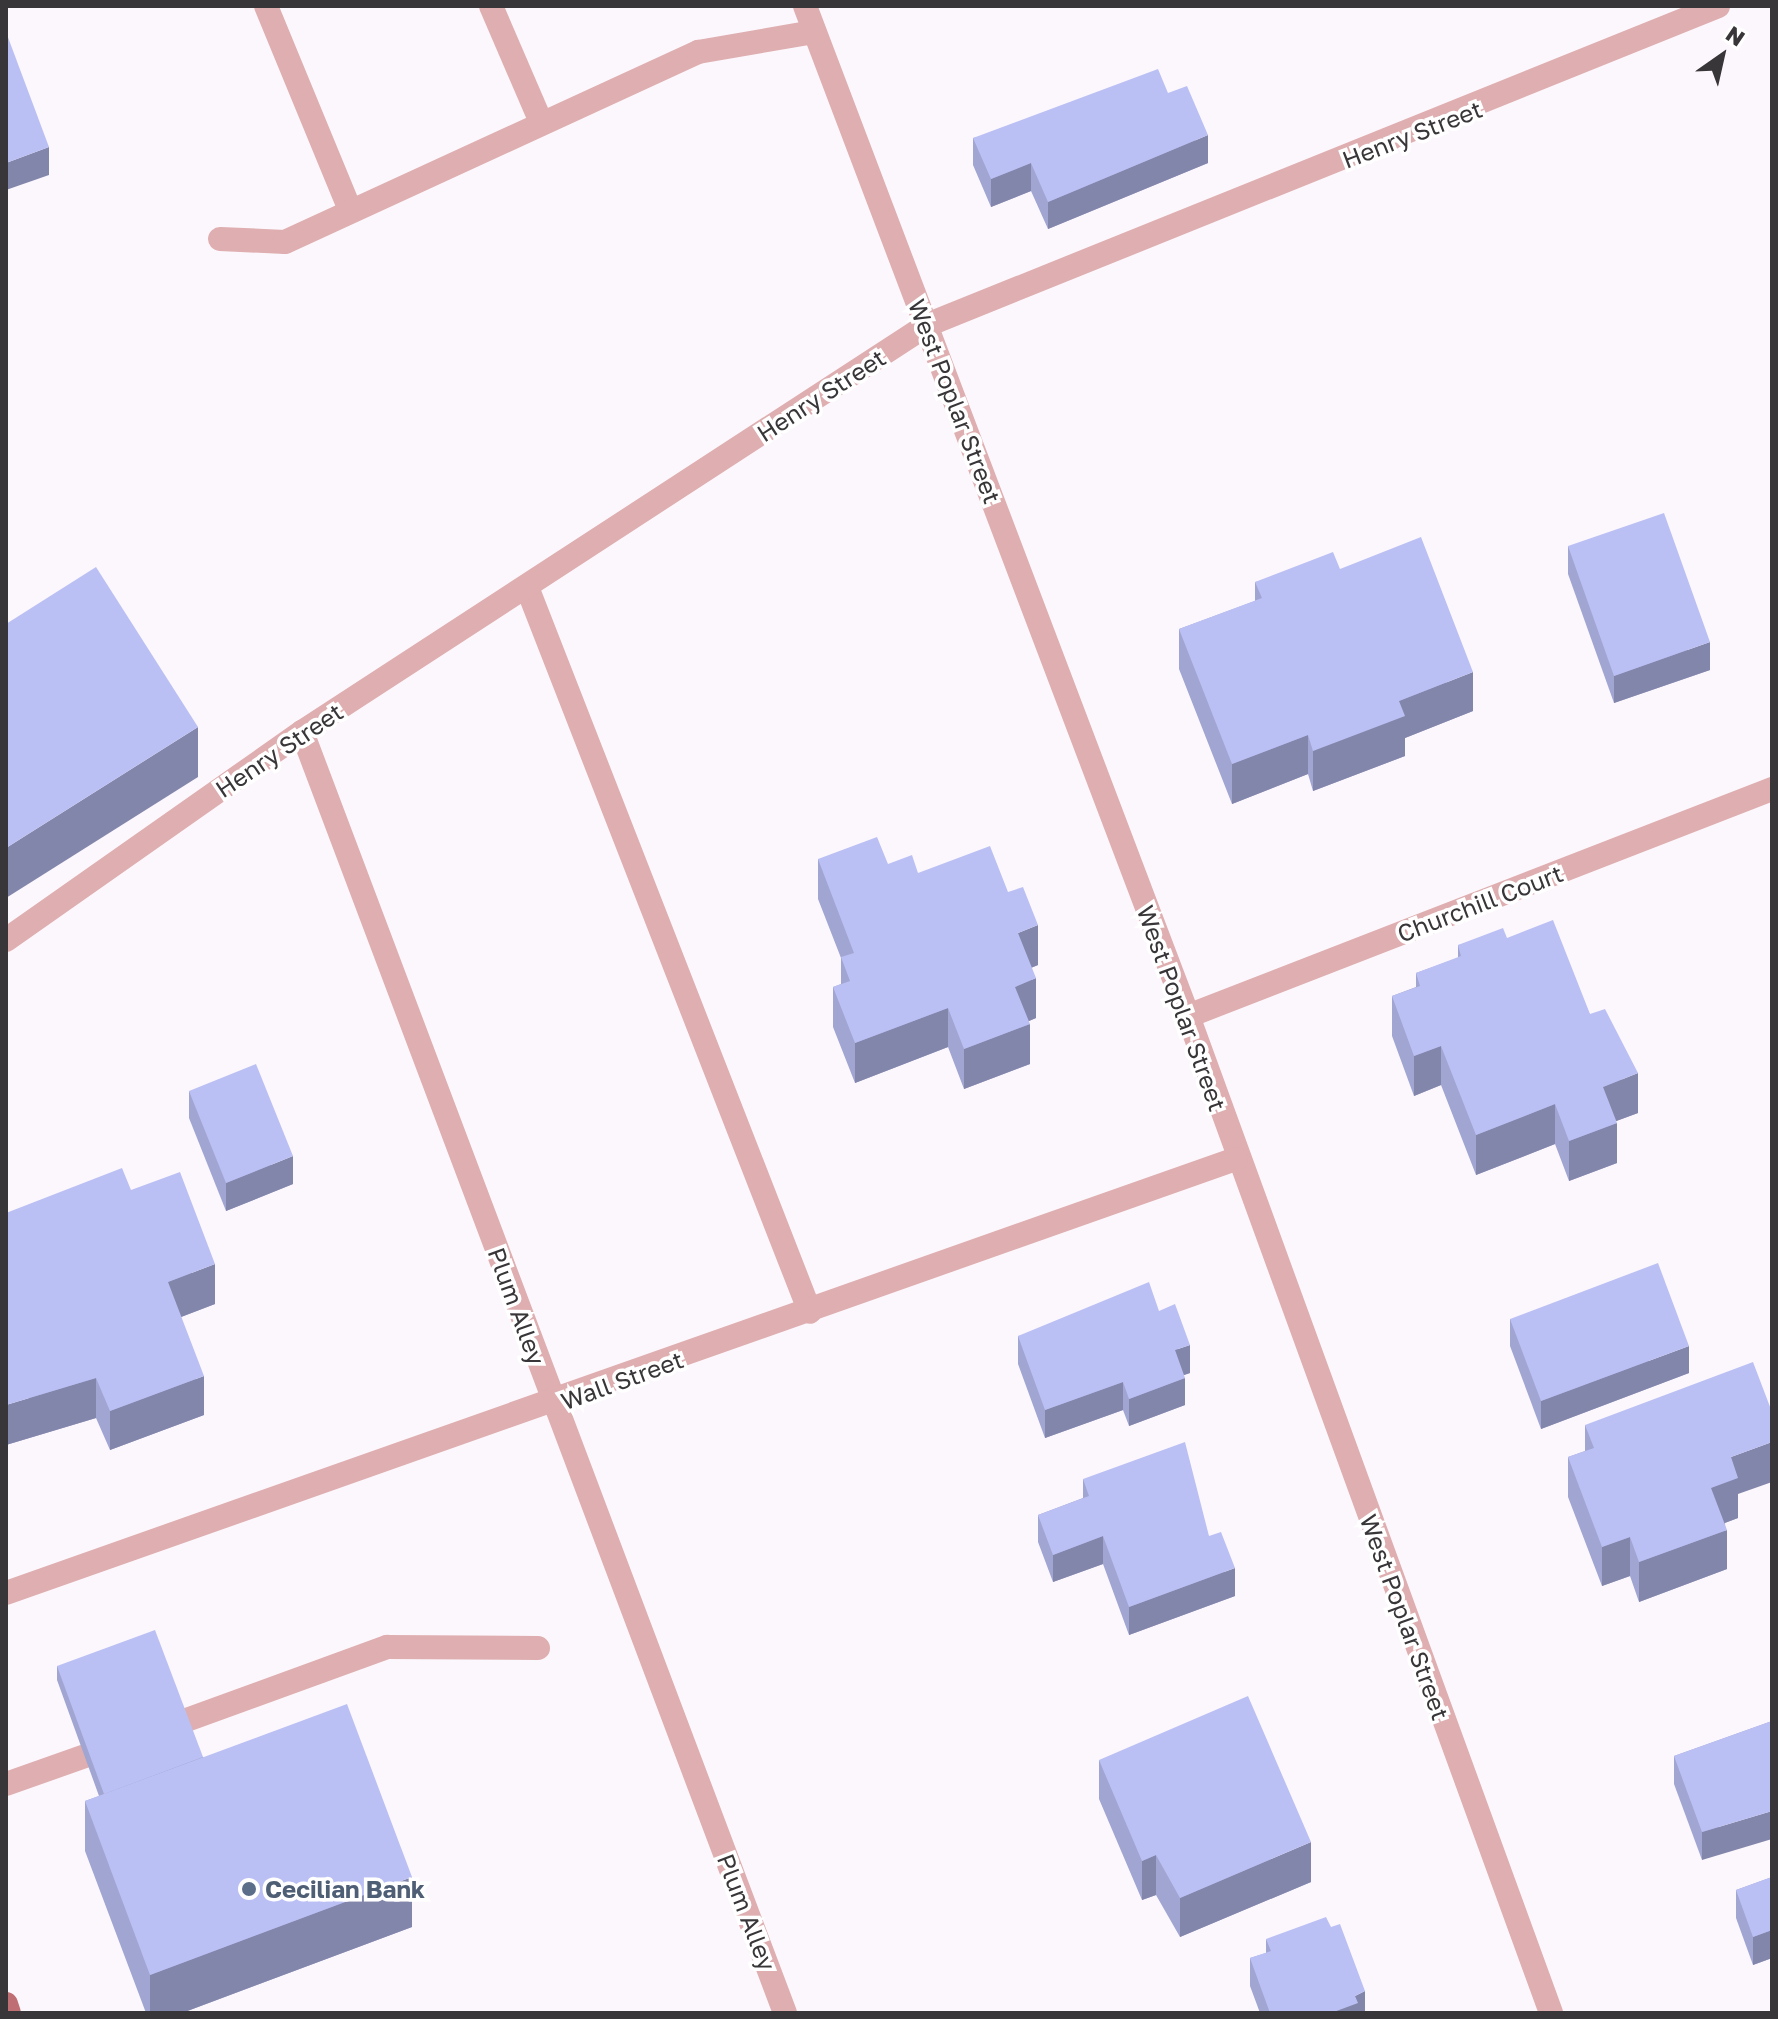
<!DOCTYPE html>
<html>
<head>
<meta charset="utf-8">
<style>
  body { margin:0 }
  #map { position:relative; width:1778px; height:2019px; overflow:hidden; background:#fcf7fc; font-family:"Golos Text",sans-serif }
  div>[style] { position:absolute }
  .service>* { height:24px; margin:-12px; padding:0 12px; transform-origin:12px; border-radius:12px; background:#deaeb0 }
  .minor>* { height:24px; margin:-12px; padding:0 12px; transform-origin:12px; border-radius:12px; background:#deaeb0 }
  .primary>* { height:24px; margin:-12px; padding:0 12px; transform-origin:12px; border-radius:12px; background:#bf6e74 }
  .wall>* { inset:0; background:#a1a5d2 }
  .shaded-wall>* { inset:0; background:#8386ab }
  .building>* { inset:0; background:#bbc0f4 }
  .dots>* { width:22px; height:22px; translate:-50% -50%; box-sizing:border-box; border:4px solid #fff; border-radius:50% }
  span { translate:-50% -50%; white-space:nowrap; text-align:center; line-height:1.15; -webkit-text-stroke:7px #fff; paint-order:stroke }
  .street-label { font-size:24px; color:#383638 }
  .service-label { font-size:24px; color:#4e5e75; font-weight:700 }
  .left { translate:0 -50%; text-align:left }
  .frame { position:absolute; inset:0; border:8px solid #383638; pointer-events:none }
  .north { position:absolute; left:1682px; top:16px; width:80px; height:80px; -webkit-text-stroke:6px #fff; paint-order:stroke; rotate:34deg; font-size:22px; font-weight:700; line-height:32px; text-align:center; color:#383638 }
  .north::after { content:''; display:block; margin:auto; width:28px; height:36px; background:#383638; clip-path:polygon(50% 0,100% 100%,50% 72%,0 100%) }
</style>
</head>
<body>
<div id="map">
  <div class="service">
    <div style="left:266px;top:6px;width:217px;rotate:67.6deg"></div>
    <div style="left:491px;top:6px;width:126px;rotate:66.7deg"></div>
    <div style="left:220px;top:239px;width:65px;rotate:2.6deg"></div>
    <div style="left:285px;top:242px;width:455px;rotate:-24.7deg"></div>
    <div style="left:698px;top:52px;width:118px;rotate:-9.8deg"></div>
    <div style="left:527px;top:587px;width:778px;rotate:68.68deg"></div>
    <div style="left:302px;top:732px;width:1369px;rotate:69.34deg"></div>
    <div style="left:159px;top:1730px;width:243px;rotate:-20deg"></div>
    <div style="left:387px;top:1647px;width:151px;rotate:0.4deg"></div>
    <div style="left:6px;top:1784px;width:117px;rotate:-19.5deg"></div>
  </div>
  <div class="minor">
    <div style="left:805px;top:6px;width:1080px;rotate:69.23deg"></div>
    <div style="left:1188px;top:1016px;width:1061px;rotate:69.99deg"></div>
    <div style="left:6px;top:940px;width:362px;rotate:-35.1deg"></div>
    <div style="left:302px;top:732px;width:746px;rotate:-33.07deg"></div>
    <div style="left:927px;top:325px;width:853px;rotate:-21.96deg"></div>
    <div style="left:1188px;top:1016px;width:627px;rotate:-21.24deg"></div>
    <div style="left:6px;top:1593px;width:1304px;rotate:-19.44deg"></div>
  </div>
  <div class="primary">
    <div style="left:6px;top:2004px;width:9px;rotate:72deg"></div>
  </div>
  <div class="wall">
    <div style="clip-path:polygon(1168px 93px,1208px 163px,1048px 229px,1031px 191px,991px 207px,973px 165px,973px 138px)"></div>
    <div style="clip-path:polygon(1568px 546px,1710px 670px,1614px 703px,1568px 574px)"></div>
    <div style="clip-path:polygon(1340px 569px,1473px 711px,1405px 738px,1405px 756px,1313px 791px,1308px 774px,1232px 804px,1179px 669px,1179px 629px,1255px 601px,1255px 582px)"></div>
    <div style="clip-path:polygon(818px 859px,888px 864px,918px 873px,1038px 965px,1031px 968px,1036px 1018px,1029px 1021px,1030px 1064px,964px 1089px,948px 1047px,855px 1083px,833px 1027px,833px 987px,841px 984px,841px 958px,818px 899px)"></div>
    <div style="clip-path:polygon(1507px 938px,1590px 1014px,1638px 1113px,1616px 1121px,1617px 1163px,1569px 1181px,1555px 1144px,1476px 1175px,1441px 1085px,1414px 1096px,1392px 1036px,1392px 996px,1416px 987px,1416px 973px,1458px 958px,1458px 945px)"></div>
    <div style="clip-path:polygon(189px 1091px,293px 1184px,226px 1211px,189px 1118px)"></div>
    <div style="clip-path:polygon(131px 1190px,215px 1304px,181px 1317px,204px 1415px,110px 1450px,96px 1418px,6px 1445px)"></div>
    <div style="clip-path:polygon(1159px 1311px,1190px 1373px,1184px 1375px,1185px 1405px,1129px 1426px,1123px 1410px,1045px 1438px,1018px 1364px,1018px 1336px)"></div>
    <div style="clip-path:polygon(1510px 1319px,1689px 1373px,1541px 1429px,1510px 1346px)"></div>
    <div style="clip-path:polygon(1585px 1425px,1738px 1494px,1738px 1518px,1725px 1523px,1727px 1569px,1639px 1602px,1630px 1576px,1602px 1586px,1568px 1497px,1568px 1457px,1585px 1451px)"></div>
    <div style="clip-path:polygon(1083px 1479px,1209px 1536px,1235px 1596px,1129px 1635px,1103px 1564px,1053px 1582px,1038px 1542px,1038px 1515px,1083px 1498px)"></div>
    <div style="clip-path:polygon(57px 1666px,203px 1757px,412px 1927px,182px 2013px,146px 2013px,85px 1851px,85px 1801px,99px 1796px,57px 1680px)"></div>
    <div style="clip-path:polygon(1772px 1721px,1702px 1860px,1674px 1784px,1674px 1756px)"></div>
    <div style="clip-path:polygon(1099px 1760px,1311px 1882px,1180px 1937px,1156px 1895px,1142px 1900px,1099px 1799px)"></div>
    <div style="clip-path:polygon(1772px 1877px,1772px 1958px,1753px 1965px,1736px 1918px,1736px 1890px)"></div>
    <div style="clip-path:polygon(1266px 1939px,1365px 2013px,1260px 2013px,1250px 1986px,1250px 1958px,1266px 1953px)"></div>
  </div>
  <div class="shaded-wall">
    <div style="clip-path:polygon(1208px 135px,1208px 163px,1048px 229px,1048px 202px)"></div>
    <div style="clip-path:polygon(49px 147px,49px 175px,6px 190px,6px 163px)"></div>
    <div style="clip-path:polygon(1031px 163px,1031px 191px,991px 207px,991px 179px)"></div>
    <div style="clip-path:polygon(1710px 642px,1710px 670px,1614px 703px,1614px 676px)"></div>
    <div style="clip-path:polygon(1473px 672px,1473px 711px,1405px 738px,1405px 756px,1313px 791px,1313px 751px,1399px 701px)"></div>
    <div style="clip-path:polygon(198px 727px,198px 777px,6px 898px,6px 848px)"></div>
    <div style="clip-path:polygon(1308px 735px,1308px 774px,1232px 804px,1232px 764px)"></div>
    <div style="clip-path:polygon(1038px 925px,1038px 965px,1018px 973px,1018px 933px)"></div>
    <div style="clip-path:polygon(1036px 978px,1036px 1018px,1015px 1027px,1015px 987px)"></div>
    <div style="clip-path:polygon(948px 1008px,948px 1047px,855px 1083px,855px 1043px)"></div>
    <div style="clip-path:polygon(1030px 1024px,1030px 1064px,964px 1089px,964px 1049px)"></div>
    <div style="clip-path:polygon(1441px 1046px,1441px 1085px,1414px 1096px,1414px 1056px)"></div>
    <div style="clip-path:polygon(1638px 1073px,1638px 1113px,1603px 1126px,1603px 1087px)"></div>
    <div style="clip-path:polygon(1555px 1104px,1555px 1144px,1476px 1175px,1476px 1135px)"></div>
    <div style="clip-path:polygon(1617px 1123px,1617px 1163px,1569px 1181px,1569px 1141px)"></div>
    <div style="clip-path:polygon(293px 1156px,293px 1184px,226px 1211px,226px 1183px)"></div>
    <div style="clip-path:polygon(215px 1264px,215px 1304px,168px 1322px,168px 1282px)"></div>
    <div style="clip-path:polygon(1190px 1345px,1190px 1373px,1175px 1378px,1175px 1350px)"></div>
    <div style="clip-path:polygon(1689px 1346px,1689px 1373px,1541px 1429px,1541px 1401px)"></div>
    <div style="clip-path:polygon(204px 1376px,204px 1415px,110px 1450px,110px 1411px)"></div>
    <div style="clip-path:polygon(96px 1378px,96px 1418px,6px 1445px,6px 1405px)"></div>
    <div style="clip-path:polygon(1185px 1378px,1185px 1405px,1129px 1426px,1129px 1399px)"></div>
    <div style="clip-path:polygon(1123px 1382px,1123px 1410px,1045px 1438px,1045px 1410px)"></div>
    <div style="clip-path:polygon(1772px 1442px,1772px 1482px,1738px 1494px,1738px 1518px,1711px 1528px,1711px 1488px,1731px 1457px)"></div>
    <div style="clip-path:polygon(1727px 1530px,1727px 1569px,1639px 1602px,1639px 1562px)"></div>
    <div style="clip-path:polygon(1103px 1536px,1103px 1564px,1053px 1582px,1053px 1555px)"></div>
    <div style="clip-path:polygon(1630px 1537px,1630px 1576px,1602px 1586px,1602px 1547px)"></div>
    <div style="clip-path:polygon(1235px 1568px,1235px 1596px,1129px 1635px,1129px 1607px)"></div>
    <div style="clip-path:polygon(1772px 1811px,1772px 1839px,1702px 1860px,1702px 1832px)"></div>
    <div style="clip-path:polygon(1311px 1842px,1311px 1882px,1180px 1937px,1180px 1898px)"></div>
    <div style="clip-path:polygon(1156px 1855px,1156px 1895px,1142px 1900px,1142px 1861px)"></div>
    <div style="clip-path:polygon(412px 1877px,412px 1927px,182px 2013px,150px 2013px,150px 1975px)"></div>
    <div style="clip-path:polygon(1772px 1930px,1772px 1958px,1753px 1965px,1753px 1937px)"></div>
    <div style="clip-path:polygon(1365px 1991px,1365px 2013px,1331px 2013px,1355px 1996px)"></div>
  </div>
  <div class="building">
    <div style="clip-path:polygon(6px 32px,49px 147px,6px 163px)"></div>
    <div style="clip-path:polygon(1158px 69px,1168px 93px,1187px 86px,1208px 135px,1048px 202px,1031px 163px,991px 179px,973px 138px)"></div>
    <div style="clip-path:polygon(1664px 513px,1710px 642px,1614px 676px,1568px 546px)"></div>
    <div style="clip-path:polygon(1421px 537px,1473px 672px,1399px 701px,1405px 716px,1313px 751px,1308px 735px,1232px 764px,1179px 629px,1262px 598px,1255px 582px,1333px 552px,1340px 569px)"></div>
    <div style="clip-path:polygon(96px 567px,198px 727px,6px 848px,6px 624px)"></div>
    <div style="clip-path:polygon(877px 837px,888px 864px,912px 855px,918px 873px,990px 846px,1008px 892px,1023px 887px,1038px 925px,1018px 933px,1036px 978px,1015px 987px,1030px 1024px,964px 1049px,948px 1008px,855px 1043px,833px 987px,850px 981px,841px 957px,854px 953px,818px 859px)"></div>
    <div style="clip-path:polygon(1553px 920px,1590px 1014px,1605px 1009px,1638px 1073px,1603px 1087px,1617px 1123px,1569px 1141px,1555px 1104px,1476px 1135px,1441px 1046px,1414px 1056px,1392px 996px,1420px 986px,1416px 973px,1461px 956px,1458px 945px,1503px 928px,1507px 938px)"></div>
    <div style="clip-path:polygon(256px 1064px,293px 1156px,226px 1183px,189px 1091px)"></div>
    <div style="clip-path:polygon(122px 1168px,131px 1190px,180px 1172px,215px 1264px,168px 1282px,204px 1376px,110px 1411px,96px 1378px,6px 1405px,6px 1213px)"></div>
    <div style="clip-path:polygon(1658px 1263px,1689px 1346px,1541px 1401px,1510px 1319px)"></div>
    <div style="clip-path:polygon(1149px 1282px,1159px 1311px,1175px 1304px,1190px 1345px,1175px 1350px,1185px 1378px,1129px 1399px,1123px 1382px,1045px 1410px,1018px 1336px)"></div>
    <div style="clip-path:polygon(1753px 1362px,1772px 1412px,1772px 1442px,1731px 1457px,1738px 1478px,1711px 1488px,1727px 1530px,1639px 1562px,1630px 1537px,1602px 1547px,1568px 1457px,1594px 1448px,1585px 1425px)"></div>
    <div style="clip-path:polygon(1185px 1442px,1209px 1536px,1221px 1532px,1235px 1568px,1129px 1607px,1103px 1536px,1053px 1555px,1038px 1515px,1089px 1496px,1083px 1479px)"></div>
    <div style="clip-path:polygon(155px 1630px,203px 1757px,104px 1794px,57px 1666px)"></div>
    <div style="clip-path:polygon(1248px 1696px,1311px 1842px,1180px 1898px,1156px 1855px,1142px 1861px,1099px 1760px)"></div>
    <div style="clip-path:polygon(347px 1704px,412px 1877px,150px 1975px,85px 1801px)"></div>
    <div style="clip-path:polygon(1772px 1721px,1772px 1811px,1702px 1832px,1674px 1756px)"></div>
    <div style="clip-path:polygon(1772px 1877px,1772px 1930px,1753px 1937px,1736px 1890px)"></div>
    <div style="clip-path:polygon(1326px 1917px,1331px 1927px,1340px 1924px,1365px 1991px,1355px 1996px,1358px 2003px,1331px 2013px,1270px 2013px,1250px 1958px,1271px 1951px,1266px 1939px)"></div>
  </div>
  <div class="dots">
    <div style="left:249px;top:1889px;background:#5c6f8a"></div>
  </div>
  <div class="street-label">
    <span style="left:1412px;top:134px;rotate:-21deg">Henry Street</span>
    <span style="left:821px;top:395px;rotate:-33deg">Henry Street</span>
    <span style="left:955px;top:401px;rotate:69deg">West Poplar Street</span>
    <span style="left:279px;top:750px;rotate:-34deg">Henry Street</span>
    <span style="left:1480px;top:903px;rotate:-21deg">Churchill Court</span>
    <span style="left:1182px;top:1008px;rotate:70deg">West Poplar Street</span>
    <span style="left:517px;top:1306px;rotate:70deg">Plum Alley</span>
    <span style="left:622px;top:1380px;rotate:-20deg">Wall Street</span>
    <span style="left:1405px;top:1617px;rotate:70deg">West Poplar Street</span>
    <span style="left:747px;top:1912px;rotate:69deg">Plum Alley</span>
  </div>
  <div class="service-label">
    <span class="left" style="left:265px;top:1889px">Cecilian Bank</span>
  </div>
  <div class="frame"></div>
  <div class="north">N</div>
</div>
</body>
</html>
